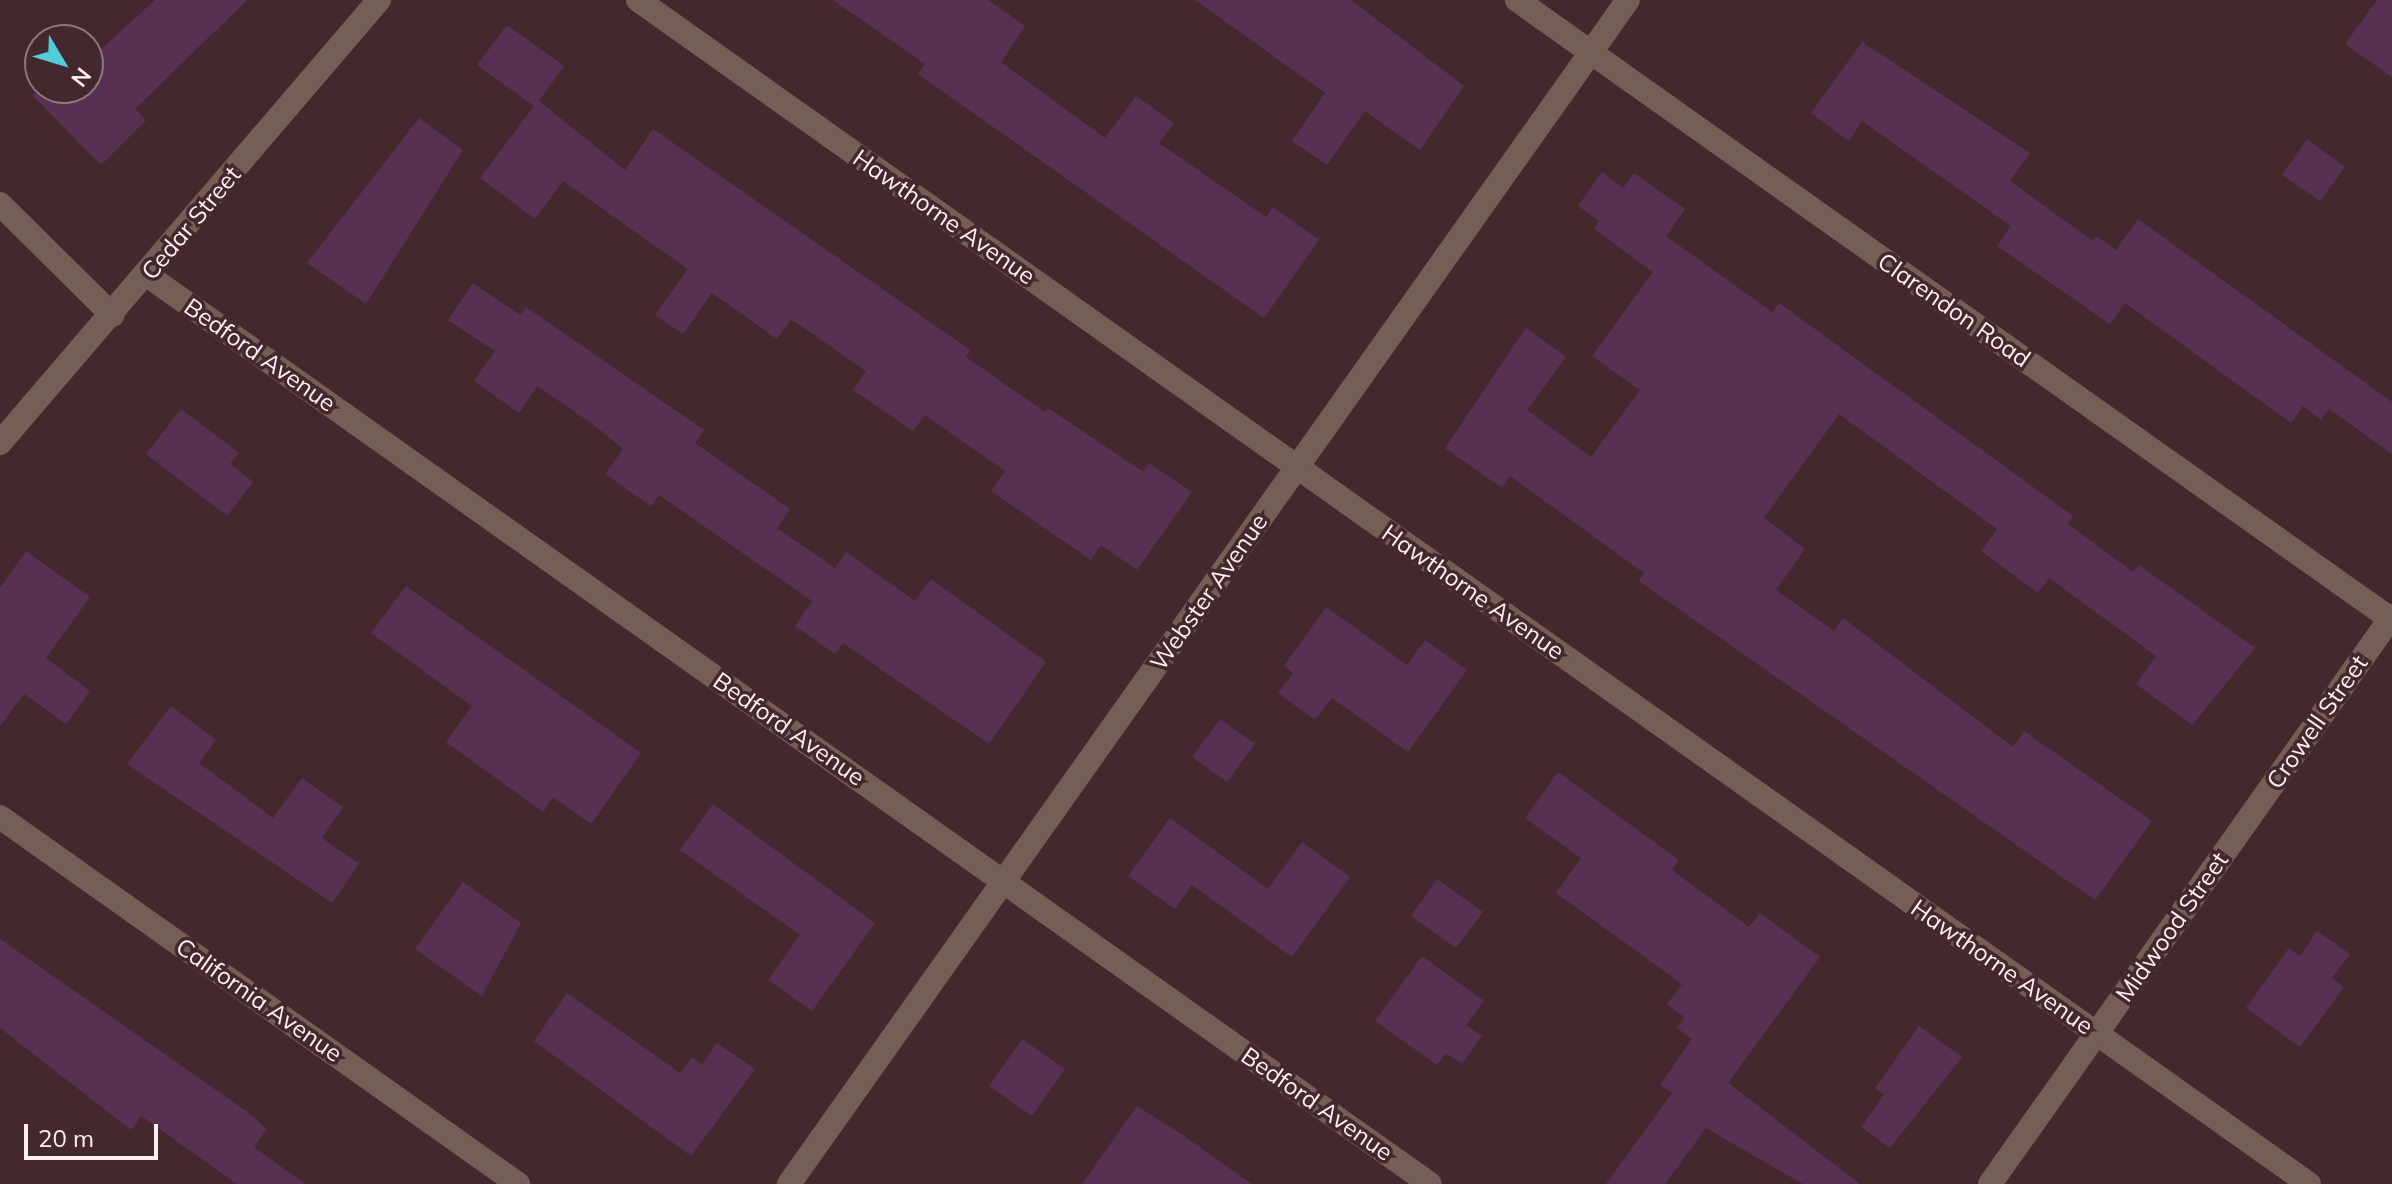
<!DOCTYPE html>
<html>
<head>
<meta charset="utf-8">
<style>
  body { margin:0 }
  #map { position:relative; width:2392px; height:1184px; overflow:hidden; background:#44282e; font-family:Mulish,sans-serif }
  div>[style] { position:absolute }
  .building>* { inset:0; background:#583152 }
  .street>* { height:24px; margin:-12px; padding:0 12px; transform-origin:12px; border-radius:12px; background:#765e56 }
  span { translate:-50% -50%; white-space:nowrap; text-align:center; line-height:1.15; -webkit-text-stroke:7px #44282e; paint-order:stroke }
  .street-label { font-size:24px; color:#feeff1 }
  .north { position:absolute; left:24px; top:24px; width:80px; height:80px; box-sizing:border-box; background:#44282e; border:2px solid #8e787c; border-radius:50%; rotate:128deg; font-size:22px; font-weight:700; line-height:32px; text-align:center; color:#feeff1 }
  .north::after { content:''; display:block; margin:auto; width:28px; height:36px; background:#52ccd6; clip-path:polygon(50% 0,100% 100%,50% 72%,0 100%) }
  .scale { position:absolute; left:24px; top:1124px; width:134px; height:36px; box-sizing:border-box; border:4px solid #feeff1; border-top:0; padding-left:10px; font-size:24px; line-height:28px; white-space:nowrap; color:#feeff1; -webkit-text-stroke:6px #44282e; paint-order:stroke }
</style>
</head>
<body>
<div id="map">
  <div class="building">
    <div style="clip-path:polygon(155px 0,247px 0,135px 109px,146px 120px,101px 165px,32px 95px,40px 87px,88px 88px,88px 61px)"></div>
    <div style="clip-path:polygon(833px 0,988px 0,1025px 26px,1001px 62px,1105px 138px,1136px 96px,1174px 123px,1159px 143px,1266px 217px,1273px 207px,1319px 240px,1264px 318px,918px 74px,925px 64px)"></div>
    <div style="clip-path:polygon(1195px 0,1351px 0,1464px 86px,1420px 150px,1365px 111px,1327px 165px,1292px 141px,1325px 93px)"></div>
    <div style="clip-path:polygon(2377px 0,2392px 0,2392px 77px,2345px 44px)"></div>
    <div style="clip-path:polygon(507px 25px,564px 66px,539px 101px,625px 170px,653px 129px,970px 350px,966px 357px,1045px 412px,1048px 408px,1143px 472px,1149px 463px,1192px 492px,1137px 570px,1101px 545px,1091px 560px,991px 491px,1005px 471px,925px 415px,913px 431px,853px 390px,866px 371px,791px 319px,777px 339px,712px 293px,683px 334px,655px 315px,688px 269px,563px 181px,535px 219px,480px 178px,534px 106px,477px 65px)"></div>
    <div style="clip-path:polygon(1862px 42px,2030px 153px,2010px 181px,2093px 241px,2096px 236px,2116px 250px,2138px 219px,2392px 402px,2392px 454px,2329px 409px,2321px 420px,2303px 406px,2291px 423px,2125px 303px,2110px 324px,1997px 246px,2011px 226px,1862px 121px,1849px 141px,1811px 113px)"></div>
    <div style="clip-path:polygon(419px 118px,463px 150px,366px 304px,307px 263px)"></div>
    <div style="clip-path:polygon(2307px 139px,2345px 167px,2320px 201px,2282px 175px)"></div>
    <div style="clip-path:polygon(1602px 172px,1623px 188px,1634px 173px,1685px 209px,1666px 236px,1772px 312px,1779px 303px,2073px 516px,2068px 524px,2133px 572px,2139px 565px,2255px 648px,2192px 725px,2136px 684px,2156px 656px,2049px 578px,2038px 593px,1981px 551px,1997px 529px,1839px 414px,1764px 518px,1805px 549px,1776px 590px,1834px 631px,1843px 618px,2013px 747px,2024px 731px,2152px 821px,2095px 900px,1639px 581px,1644px 573px,1510px 476px,1502px 488px,1445px 448px,1526px 328px,1566px 357px,1527px 410px,1591px 457px,1640px 390px,1592px 356px,1653px 272px,1594px 229px,1599px 221px,1578px 206px)"></div>
    <div style="clip-path:polygon(473px 283px,520px 315px,526px 307px,704px 430px,695px 443px,790px 509px,777px 528px,835px 568px,846px 552px,915px 601px,931px 579px,1046px 662px,989px 744px,843px 643px,835px 654px,795px 626px,812px 601px,659px 495px,651px 506px,605px 474px,623px 449px,594px 425px,537px 386px,519px 413px,474px 381px,495px 351px,448px 320px)"></div>
    <div style="clip-path:polygon(181px 409px,239px 453px,230px 464px,253px 482px,227px 516px,146px 454px)"></div>
    <div style="clip-path:polygon(26px 551px,90px 597px,46px 658px,90px 691px,66px 724px,24px 694px,0 726px,0 588px)"></div>
    <div style="clip-path:polygon(406px 586px,641px 753px,591px 824px,553px 797px,543px 812px,446px 742px,472px 706px,371px 633px)"></div>
    <div style="clip-path:polygon(1326px 607px,1407px 665px,1425px 640px,1467px 670px,1408px 752px,1332px 698px,1315px 720px,1278px 693px,1293px 673px,1284px 666px)"></div>
    <div style="clip-path:polygon(171px 706px,216px 740px,199px 763px,273px 818px,302px 778px,343px 807px,322px 838px,359px 864px,332px 903px,127px 764px)"></div>
    <div style="clip-path:polygon(1220px 719px,1255px 744px,1227px 782px,1192px 757px)"></div>
    <div style="clip-path:polygon(1558px 772px,1679px 860px,1672px 870px,1749px 927px,1760px 913px,1820px 957px,1728px 1083px,1860px 1184px,1803px 1184px,1706px 1128px,1665px 1184px,1606px 1184px,1672px 1093px,1660px 1085px,1692px 1039px,1677px 1028px,1684px 1017px,1667px 1004px,1682px 984px,1556px 893px,1581px 858px,1525px 818px)"></div>
    <div style="clip-path:polygon(713px 804px,875px 923px,812px 1011px,768px 980px,800px 935px,680px 850px)"></div>
    <div style="clip-path:polygon(1170px 818px,1268px 889px,1302px 842px,1350px 877px,1292px 957px,1192px 885px,1175px 909px,1128px 876px)"></div>
    <div style="clip-path:polygon(1437px 879px,1483px 912px,1456px 948px,1411px 916px)"></div>
    <div style="clip-path:polygon(463px 882px,521px 923px,482px 996px,415px 949px)"></div>
    <div style="clip-path:polygon(2317px 931px,2350px 954px,2332px 978px,2344px 987px,2300px 1047px,2246px 1008px,2289px 948px,2300px 956px)"></div>
    <div style="clip-path:polygon(0 939px,249px 1113px,267px 1129px,254px 1147px,305px 1184px,237px 1184px,141px 1116px,131px 1130px,0 1028px)"></div>
    <div style="clip-path:polygon(1422px 956px,1484px 1001px,1466px 1025px,1482px 1036px,1462px 1064px,1446px 1053px,1437px 1065px,1375px 1021px)"></div>
    <div style="clip-path:polygon(567px 993px,680px 1073px,692px 1057px,702px 1064px,717px 1043px,755px 1069px,691px 1156px,534px 1041px)"></div>
    <div style="clip-path:polygon(1919px 1026px,1962px 1057px,1890px 1148px,1861px 1127px,1884px 1095px,1875px 1088px)"></div>
    <div style="clip-path:polygon(1022px 1039px,1065px 1069px,1032px 1116px,989px 1086px)"></div>
    <div style="clip-path:polygon(1137px 1106px,1181px 1134px,1252px 1184px,1082px 1184px)"></div>
  </div>
  <div class="street">
    <div style="left:638px;top:0;width:2048px;rotate:35.32deg"></div>
    <div style="left:1517px;top:0;width:1072px;rotate:35.32deg"></div>
    <div style="left:0;top:204px;width:158px;rotate:44.7deg"></div>
    <div style="left:147px;top:275px;width:1572px;rotate:35.32deg"></div>
    <div style="left:0;top:443px;width:583px;rotate:-49.45deg"></div>
    <div style="left:0;top:817px;width:635px;rotate:35.32deg"></div>
    <div style="left:789px;top:1184px;width:1451px;rotate:-54.68deg"></div>
    <div style="left:1990px;top:1184px;width:696px;rotate:-54.71deg"></div>
  </div>
  <div class="street-label">
    <span style="left:944px;top:217px;rotate:35deg">Hawthorne Avenue</span>
    <span style="left:191px;top:223px;rotate:-50deg">Cedar Street</span>
    <span style="left:1954px;top:310px;rotate:35deg">Clarendon Road</span>
    <span style="left:260px;top:355px;rotate:35deg">Bedford Avenue</span>
    <span style="left:1209px;top:592px;rotate:-55deg">Webster Avenue</span>
    <span style="left:1473px;top:592px;rotate:35deg">Hawthorne Avenue</span>
    <span style="left:2317px;top:722px;rotate:-55deg">Crowell Street</span>
    <span style="left:789px;top:729px;rotate:35deg">Bedford Avenue</span>
    <span style="left:2172px;top:927px;rotate:-55deg">Midwood Street</span>
    <span style="left:2002px;top:967px;rotate:35deg">Hawthorne Avenue</span>
    <span style="left:259px;top:1000px;rotate:35deg">California Avenue</span>
    <span style="left:1317px;top:1104px;rotate:35deg">Bedford Avenue</span>
  </div>
  <div class="north">N</div>
  <div class="scale">20 m</div>
</div>
</body>
</html>
